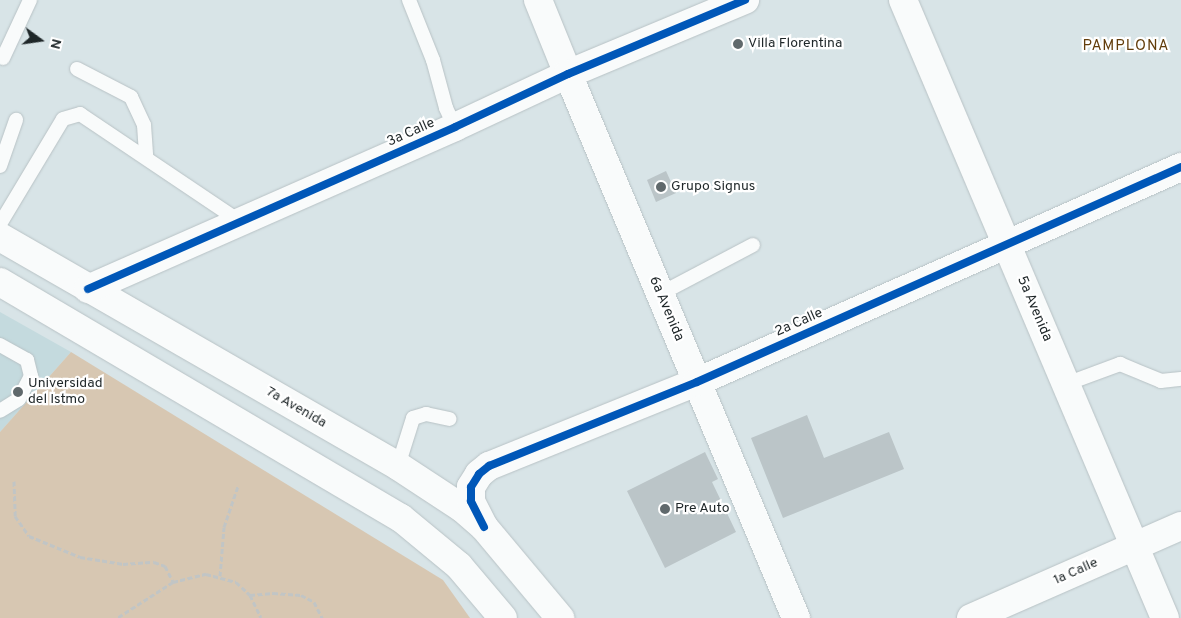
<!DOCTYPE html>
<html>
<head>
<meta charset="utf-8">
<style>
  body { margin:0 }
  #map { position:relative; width:1181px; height:618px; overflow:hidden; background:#d8e4e7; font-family:Overpass,sans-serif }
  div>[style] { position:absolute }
  .built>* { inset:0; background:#c4dade }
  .green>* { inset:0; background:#d7c7b2 }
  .building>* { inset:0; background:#bbc5c8 }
  .path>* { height:3px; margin-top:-1.5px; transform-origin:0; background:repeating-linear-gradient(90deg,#c1c5c5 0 5px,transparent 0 7.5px) }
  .roads { filter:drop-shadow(0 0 1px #b8c2c5) drop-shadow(0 0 1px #b8c2c5) }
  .lane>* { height:14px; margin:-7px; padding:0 7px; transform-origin:7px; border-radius:7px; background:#f9fbfb }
  .street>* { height:28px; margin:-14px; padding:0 14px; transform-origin:14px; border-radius:14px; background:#f9fbfb }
  .secondary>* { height:28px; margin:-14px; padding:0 14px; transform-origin:14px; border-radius:14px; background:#f9fbfb }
  .cycleway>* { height:8px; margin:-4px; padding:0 4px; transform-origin:4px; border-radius:4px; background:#0057b8 }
  .dots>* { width:14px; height:14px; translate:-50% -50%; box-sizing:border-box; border:2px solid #fff; border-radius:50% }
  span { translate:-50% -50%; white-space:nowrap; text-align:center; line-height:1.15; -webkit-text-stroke:4.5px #fff; paint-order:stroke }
  .poi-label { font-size:14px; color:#1f2729 }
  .left { translate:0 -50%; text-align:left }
  .street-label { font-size:14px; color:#1f2729 }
  .neighbourhood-label { font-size:15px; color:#623d0b; letter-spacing:1px }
  .north { position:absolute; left:15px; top:15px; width:50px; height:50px; -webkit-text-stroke:4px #fff; paint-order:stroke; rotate:104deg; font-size:14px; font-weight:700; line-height:20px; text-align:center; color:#1f2729 }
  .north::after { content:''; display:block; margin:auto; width:18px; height:22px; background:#1f2729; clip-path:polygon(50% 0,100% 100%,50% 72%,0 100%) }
</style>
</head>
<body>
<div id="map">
  <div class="built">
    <div style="clip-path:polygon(0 312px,71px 352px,0 432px)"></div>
  </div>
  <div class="green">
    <div style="clip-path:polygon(71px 352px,443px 580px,470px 618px,0 618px,0 432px)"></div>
  </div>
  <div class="building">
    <div style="clip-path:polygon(666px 171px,676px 193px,656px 202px,647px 180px)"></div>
    <div style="clip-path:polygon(807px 415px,824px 458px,889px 432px,904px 469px,783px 518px,751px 438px)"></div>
    <div style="clip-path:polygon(705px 452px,718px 479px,712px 482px,736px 532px,665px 568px,627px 491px)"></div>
  </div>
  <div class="path">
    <div style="left:14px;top:481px;width:35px;rotate:88deg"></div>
    <div style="left:15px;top:516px;width:24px;rotate:55deg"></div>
    <div style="left:29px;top:536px;width:55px;rotate:22.4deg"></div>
    <div style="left:80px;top:557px;width:44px;rotate:9.2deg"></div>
    <div style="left:123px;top:564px;width:31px;rotate:-4deg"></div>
    <div style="left:154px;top:562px;width:12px;rotate:20deg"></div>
    <div style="left:165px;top:566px;width:18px;rotate:63deg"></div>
    <div style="left:173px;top:582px;width:67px;rotate:147.3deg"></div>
    <div style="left:220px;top:576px;width:49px;rotate:-85.3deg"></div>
    <div style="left:224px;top:527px;width:43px;rotate:-71.1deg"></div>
    <div style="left:173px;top:582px;width:34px;rotate:-14deg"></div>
    <div style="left:206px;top:574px;width:31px;rotate:15deg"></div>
    <div style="left:236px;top:582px;width:19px;rotate:43deg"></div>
    <div style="left:250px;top:595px;width:25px;rotate:64deg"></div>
    <div style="left:250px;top:595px;width:23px;rotate:-5deg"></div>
    <div style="left:273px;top:593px;width:28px;rotate:4deg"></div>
    <div style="left:301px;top:595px;width:15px;rotate:28deg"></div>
    <div style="left:314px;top:602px;width:18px;rotate:63deg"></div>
  </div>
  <div class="roads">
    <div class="lane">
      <div style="left:409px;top:0;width:65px;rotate:68.2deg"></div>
      <div style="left:433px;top:60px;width:50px;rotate:74.8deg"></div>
      <div style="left:446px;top:108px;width:21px;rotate:65deg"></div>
      <div style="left:3px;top:58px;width:64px;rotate:-65deg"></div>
      <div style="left:77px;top:69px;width:61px;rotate:27.4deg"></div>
      <div style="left:131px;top:97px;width:31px;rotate:65deg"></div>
      <div style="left:144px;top:125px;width:32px;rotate:86deg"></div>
      <div style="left:0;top:166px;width:49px;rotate:-70.8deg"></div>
      <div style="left:0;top:224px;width:122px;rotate:-59deg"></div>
      <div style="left:63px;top:119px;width:18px;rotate:-16deg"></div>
      <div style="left:80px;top:114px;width:194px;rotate:33.9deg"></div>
      <div style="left:660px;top:294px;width:105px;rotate:-27.8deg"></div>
      <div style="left:0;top:345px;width:31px;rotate:29deg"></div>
      <div style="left:27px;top:360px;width:16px;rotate:76deg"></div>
      <div style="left:31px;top:376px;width:26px;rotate:118deg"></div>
      <div style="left:19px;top:399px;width:22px;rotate:148deg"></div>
      <div style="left:1066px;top:384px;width:58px;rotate:-20.3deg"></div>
      <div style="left:1120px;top:364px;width:44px;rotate:22.5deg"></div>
      <div style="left:1161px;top:381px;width:20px;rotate:-6deg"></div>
      <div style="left:398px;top:466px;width:50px;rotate:-72.6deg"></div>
      <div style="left:413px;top:418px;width:14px;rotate:-17deg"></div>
      <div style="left:426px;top:414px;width:24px;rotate:12deg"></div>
    </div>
    <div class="street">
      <div style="left:538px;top:0;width:80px;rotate:67.9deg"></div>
      <div style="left:568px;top:74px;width:192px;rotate:-22.7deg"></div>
      <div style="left:903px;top:0;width:671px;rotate:67.03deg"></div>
    </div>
    <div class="secondary">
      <div style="left:0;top:237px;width:459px;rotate:29.9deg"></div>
      <div style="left:398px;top:466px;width:77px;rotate:33.3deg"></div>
      <div style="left:462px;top:508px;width:29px;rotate:41deg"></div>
      <div style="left:484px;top:527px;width:119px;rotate:50.1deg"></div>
      <div style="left:0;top:282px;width:465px;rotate:30.5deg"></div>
      <div style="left:401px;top:518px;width:75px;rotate:39.6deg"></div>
      <div style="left:459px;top:566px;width:68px;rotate:49.8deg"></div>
      <div style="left:88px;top:289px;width:401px;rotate:-23.8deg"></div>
      <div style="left:455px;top:127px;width:125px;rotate:-25.1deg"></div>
      <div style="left:568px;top:74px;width:590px;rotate:67.26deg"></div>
      <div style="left:484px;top:527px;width:29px;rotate:-117deg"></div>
      <div style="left:471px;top:501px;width:14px;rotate:-90deg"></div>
      <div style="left:471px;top:487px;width:15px;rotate:-58deg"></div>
      <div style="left:479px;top:474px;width:13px;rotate:-39deg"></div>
      <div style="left:489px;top:466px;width:224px;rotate:-22deg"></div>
      <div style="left:697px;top:382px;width:530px;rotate:-23.95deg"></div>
      <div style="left:971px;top:618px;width:229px;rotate:-23.7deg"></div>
    </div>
  </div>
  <div class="cycleway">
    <div style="left:88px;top:289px;width:401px;rotate:-23.8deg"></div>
    <div style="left:455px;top:127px;width:125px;rotate:-25.1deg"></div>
    <div style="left:568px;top:74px;width:192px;rotate:-22.7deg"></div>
    <div style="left:484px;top:527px;width:29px;rotate:-117deg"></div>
    <div style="left:471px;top:501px;width:14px;rotate:-90deg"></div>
    <div style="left:471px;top:487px;width:15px;rotate:-58deg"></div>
    <div style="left:479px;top:474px;width:13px;rotate:-39deg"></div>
    <div style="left:489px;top:466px;width:224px;rotate:-22deg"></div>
    <div style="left:697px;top:382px;width:530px;rotate:-23.95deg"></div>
  </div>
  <div class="dots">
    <div style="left:738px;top:44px;background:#60696c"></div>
    <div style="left:661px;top:187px;background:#60696c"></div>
    <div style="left:18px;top:392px;background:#60696c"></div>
    <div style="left:665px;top:509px;background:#60696c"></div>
  </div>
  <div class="poi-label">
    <span class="left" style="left:748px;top:44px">Villa Florentina</span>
    <span class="left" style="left:671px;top:187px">Grupo Signus</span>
    <span class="left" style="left:28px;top:392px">Universidad<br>del Istmo</span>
    <span class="left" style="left:675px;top:509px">Pre Auto</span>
  </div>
  <div class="street-label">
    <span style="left:411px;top:133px;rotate:-24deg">3a Calle</span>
    <span style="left:666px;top:309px;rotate:67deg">6a Avenida</span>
    <span style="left:1034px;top:309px;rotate:67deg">5a Avenida</span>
    <span style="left:799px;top:323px;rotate:-24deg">2a Calle</span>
    <span style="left:296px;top:408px;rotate:30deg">7a Avenida</span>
    <span style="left:1076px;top:572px;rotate:-24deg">1a Calle</span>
  </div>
  <div class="neighbourhood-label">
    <span style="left:1126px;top:47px">PAMPLONA</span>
  </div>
  <div class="north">N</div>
</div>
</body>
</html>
